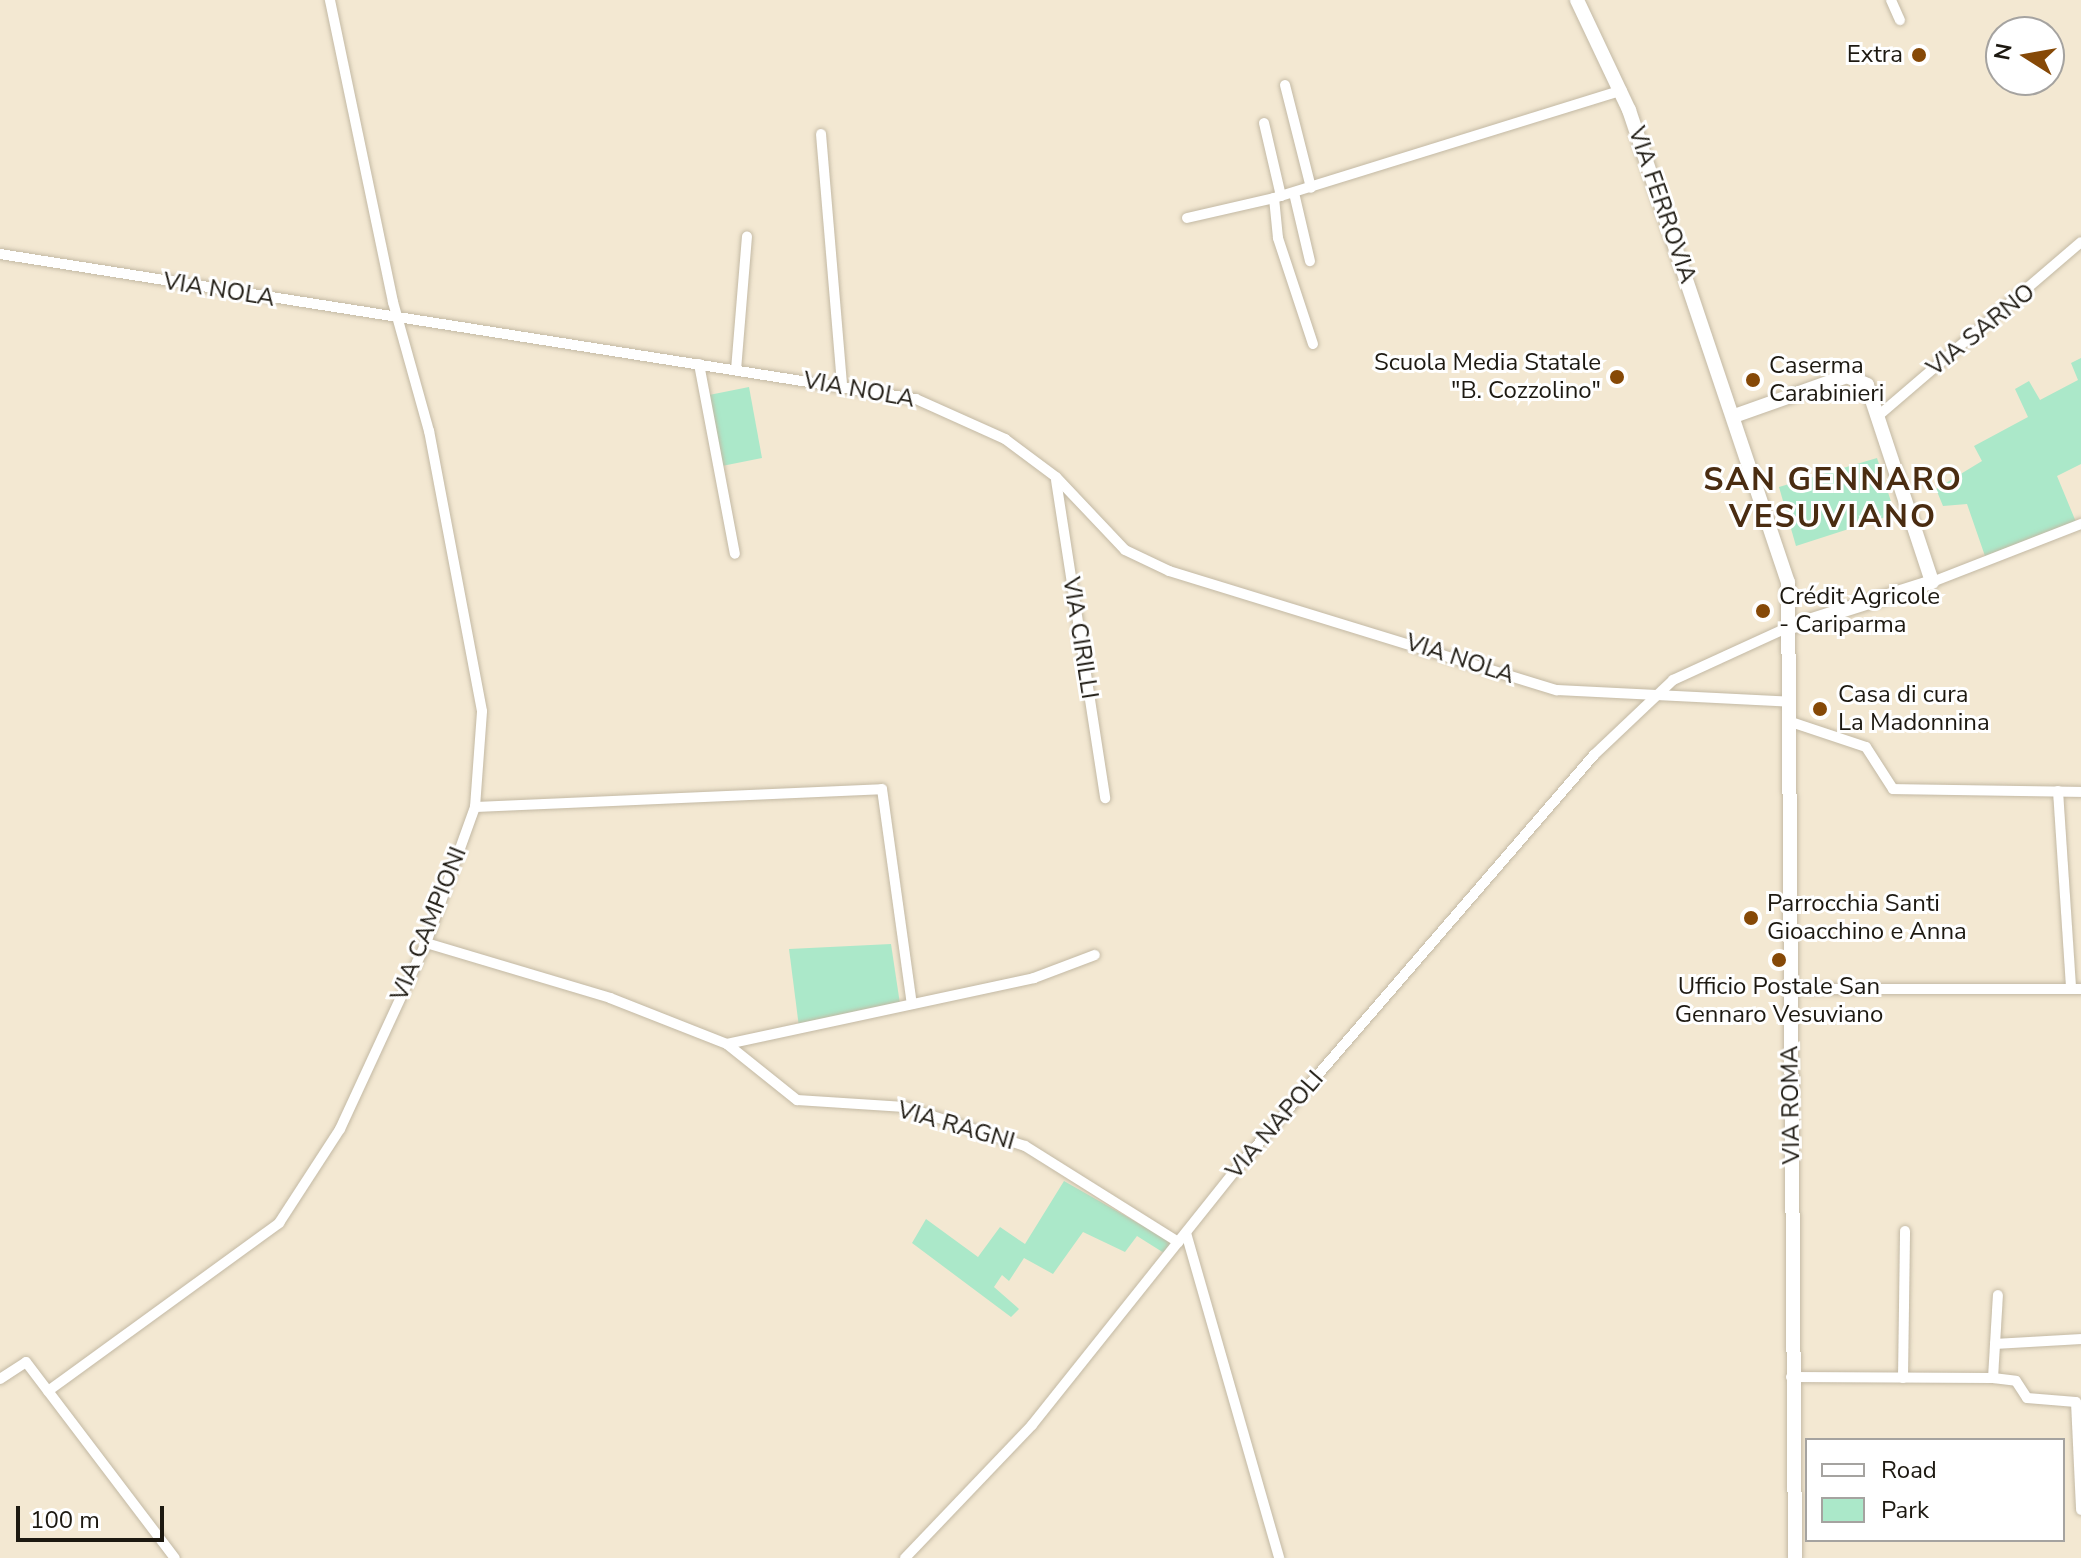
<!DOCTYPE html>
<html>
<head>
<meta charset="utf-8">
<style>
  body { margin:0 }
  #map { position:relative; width:2081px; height:1558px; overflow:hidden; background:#f3e8d2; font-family:"Nunito Sans",sans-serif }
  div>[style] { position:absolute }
  .green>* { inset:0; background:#abe8c9 }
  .roads { filter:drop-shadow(0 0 2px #c3b9a4) drop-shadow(0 0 2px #c3b9a4) }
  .minor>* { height:10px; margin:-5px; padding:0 5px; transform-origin:5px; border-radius:5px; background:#fff }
  .secondary>* { height:14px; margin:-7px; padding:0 7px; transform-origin:7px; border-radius:7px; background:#fff }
  .dots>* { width:22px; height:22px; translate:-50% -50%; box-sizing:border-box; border:4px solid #fff; border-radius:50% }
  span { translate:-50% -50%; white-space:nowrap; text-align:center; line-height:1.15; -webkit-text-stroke:6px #fff; paint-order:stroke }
  .poi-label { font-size:24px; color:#1d1911 }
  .right { translate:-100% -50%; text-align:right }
  .left { translate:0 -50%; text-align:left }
  .street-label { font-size:24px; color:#1d1911 }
  .district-label { font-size:32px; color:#4a2c11; font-weight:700; letter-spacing:2px }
  .legend { position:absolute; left:1805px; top:1438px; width:260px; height:104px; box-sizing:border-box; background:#fff; border:2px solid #a5a3a0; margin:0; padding:10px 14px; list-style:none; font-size:24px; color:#1d1911 }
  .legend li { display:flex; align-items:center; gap:16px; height:40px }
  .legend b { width:40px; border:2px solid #a5a3a0 }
  .north { position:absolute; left:1985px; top:16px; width:80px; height:80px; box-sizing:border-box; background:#fff; border:2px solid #a5a3a0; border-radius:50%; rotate:281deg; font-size:22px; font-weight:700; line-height:32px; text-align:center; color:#1d1911 }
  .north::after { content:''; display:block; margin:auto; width:28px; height:36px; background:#864907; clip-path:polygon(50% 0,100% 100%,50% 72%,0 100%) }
  .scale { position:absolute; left:16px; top:1506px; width:148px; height:36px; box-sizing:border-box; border:4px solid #1d1911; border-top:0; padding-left:10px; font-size:24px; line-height:28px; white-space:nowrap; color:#1d1911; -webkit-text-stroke:6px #fff; paint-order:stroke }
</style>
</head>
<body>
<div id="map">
  <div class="green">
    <div style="clip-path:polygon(2081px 358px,2081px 464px,2057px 476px,2076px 522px,1985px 556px,1967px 504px,1943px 506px,1936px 489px,1982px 461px,1974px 446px,2028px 417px,2015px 389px,2029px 381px,2040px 400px,2078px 380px,2071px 363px)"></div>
    <div style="clip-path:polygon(749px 387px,762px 458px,722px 466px,709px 395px)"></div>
    <div style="clip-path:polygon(1877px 458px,1895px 514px,1796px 546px,1779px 487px)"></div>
    <div style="clip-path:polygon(891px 944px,900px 1004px,799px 1027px,789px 949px)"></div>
    <div style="clip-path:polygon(1064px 1181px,1173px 1243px,1164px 1253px,1137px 1236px,1125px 1252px,1083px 1232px,1053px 1274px,1024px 1258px,1009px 1281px,1002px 1275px,994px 1287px,1019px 1309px,1011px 1317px,912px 1243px,926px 1219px,978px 1257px,1000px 1227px,1025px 1244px)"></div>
  </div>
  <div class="roads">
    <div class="minor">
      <div style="left:1891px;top:0;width:22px;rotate:66deg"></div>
      <div style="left:1285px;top:85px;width:106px;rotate:75.8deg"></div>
      <div style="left:1264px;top:123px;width:75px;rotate:76.9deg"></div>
      <div style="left:821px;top:134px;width:253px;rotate:85.2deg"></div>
      <div style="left:1294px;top:193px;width:70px;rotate:76.8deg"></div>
      <div style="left:1187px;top:218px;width:89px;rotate:-12.9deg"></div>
      <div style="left:0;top:254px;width:927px;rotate:9deg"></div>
      <div style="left:916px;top:399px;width:98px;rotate:24.2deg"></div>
      <div style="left:1005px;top:439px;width:64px;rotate:36.7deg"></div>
      <div style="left:1056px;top:477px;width:100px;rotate:46.6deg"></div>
      <div style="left:1125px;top:550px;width:49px;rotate:25.5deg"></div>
      <div style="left:1169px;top:571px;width:406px;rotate:17.1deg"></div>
      <div style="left:1557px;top:690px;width:234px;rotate:2.9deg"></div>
      <div style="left:1313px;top:344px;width:112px;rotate:-108.3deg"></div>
      <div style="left:1278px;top:238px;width:40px;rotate:-95.7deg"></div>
      <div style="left:1274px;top:198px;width:364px;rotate:-17.2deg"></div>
      <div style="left:699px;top:364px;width:193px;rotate:79.3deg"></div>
      <div style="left:736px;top:370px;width:134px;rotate:-85.3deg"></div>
      <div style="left:1878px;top:416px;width:267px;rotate:-40.6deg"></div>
      <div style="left:1056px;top:480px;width:322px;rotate:81.2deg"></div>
      <div style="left:1932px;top:582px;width:160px;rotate:-21.3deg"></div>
      <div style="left:1791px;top:722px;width:79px;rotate:18.4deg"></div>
      <div style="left:1866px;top:747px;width:50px;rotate:57.3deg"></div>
      <div style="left:1893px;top:789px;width:188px;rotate:0.9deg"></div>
      <div style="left:2058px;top:791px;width:198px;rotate:86.2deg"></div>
      <div style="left:475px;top:807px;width:407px;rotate:-2.5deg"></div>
      <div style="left:882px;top:789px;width:217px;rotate:82.1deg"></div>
      <div style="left:426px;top:943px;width:192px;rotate:16.6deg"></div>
      <div style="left:610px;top:998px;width:126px;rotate:21.5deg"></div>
      <div style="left:727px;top:1044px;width:314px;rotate:-12.1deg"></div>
      <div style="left:1034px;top:978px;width:65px;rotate:-20.7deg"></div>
      <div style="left:1789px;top:989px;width:292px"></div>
      <div style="left:727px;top:1044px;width:90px;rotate:38.7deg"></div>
      <div style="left:797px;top:1100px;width:108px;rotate:3.7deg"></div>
      <div style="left:905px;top:1107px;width:126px;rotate:18deg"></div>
      <div style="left:1025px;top:1146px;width:181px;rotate:32.1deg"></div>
      <div style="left:1186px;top:1233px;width:338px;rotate:74deg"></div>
      <div style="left:1995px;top:1344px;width:86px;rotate:-3.3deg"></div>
      <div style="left:1791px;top:1377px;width:202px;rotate:0.3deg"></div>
      <div style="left:1993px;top:1378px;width:23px;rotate:7deg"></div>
      <div style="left:2016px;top:1381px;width:20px;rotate:57deg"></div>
      <div style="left:2027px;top:1398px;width:49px;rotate:4.7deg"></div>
      <div style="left:2076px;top:1402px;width:108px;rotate:87.3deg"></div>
      <div style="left:1903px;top:1378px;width:147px;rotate:-89.2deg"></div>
      <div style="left:1993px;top:1378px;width:83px;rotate:-86.6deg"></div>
      <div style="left:0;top:1379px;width:31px;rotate:-33deg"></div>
      <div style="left:26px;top:1362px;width:246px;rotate:52.8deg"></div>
      <div style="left:48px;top:1391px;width:286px;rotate:-36deg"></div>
      <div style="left:279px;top:1223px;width:112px;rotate:-57deg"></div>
      <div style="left:340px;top:1129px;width:205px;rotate:-65.2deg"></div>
      <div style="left:426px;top:943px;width:145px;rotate:-70.2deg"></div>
      <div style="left:475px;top:807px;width:96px;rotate:-85.8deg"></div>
      <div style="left:482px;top:711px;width:285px;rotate:-100.7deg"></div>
      <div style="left:429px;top:431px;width:134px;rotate:-105.6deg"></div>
      <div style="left:393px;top:302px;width:309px;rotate:-101.8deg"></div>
      <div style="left:905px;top:1558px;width:184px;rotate:-46.3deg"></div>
      <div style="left:1032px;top:1425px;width:324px;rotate:-51.4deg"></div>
      <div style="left:1234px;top:1172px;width:551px;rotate:-49.2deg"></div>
      <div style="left:1594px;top:755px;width:109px;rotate:-43.5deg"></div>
      <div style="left:1673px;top:680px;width:130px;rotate:-24.6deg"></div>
    </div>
    <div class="secondary">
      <div style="left:1577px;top:0;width:122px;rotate:64.7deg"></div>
      <div style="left:1629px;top:110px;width:498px;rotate:71.4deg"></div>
      <div style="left:1788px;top:582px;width:976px;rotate:89.59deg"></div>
      <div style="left:1737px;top:415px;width:117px;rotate:-19.5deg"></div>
      <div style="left:1847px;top:376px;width:22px;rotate:24deg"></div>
      <div style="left:1867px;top:385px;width:207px;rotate:71.7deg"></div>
      <div style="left:1932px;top:582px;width:146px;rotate:162.4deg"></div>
    </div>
  </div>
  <div class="dots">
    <div style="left:1919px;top:55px;background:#864907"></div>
    <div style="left:1617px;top:377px;background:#864907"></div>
    <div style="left:1753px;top:380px;background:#864907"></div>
    <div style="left:1763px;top:611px;background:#864907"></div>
    <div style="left:1820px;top:709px;background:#864907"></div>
    <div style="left:1751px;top:918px;background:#864907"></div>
    <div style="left:1779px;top:960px;background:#864907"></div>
  </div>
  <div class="poi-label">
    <span class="right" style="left:1903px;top:55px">Extra</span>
    <span class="right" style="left:1601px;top:377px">Scuola Media Statale<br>"B. Cozzolino"</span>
    <span class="left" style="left:1769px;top:380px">Caserma<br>Carabinieri</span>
    <span class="left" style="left:1779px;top:611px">Crédit Agricole<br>- Cariparma</span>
    <span class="left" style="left:1838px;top:709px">Casa di cura<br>La Madonnina</span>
    <span class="left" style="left:1767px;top:918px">Parrocchia Santi<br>Gioacchino e Anna</span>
    <span style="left:1779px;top:1001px">Ufficio Postale San<br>Gennaro Vesuviano</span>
  </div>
  <div class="street-label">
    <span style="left:1662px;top:205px;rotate:71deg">VIA FERROVIA</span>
    <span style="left:219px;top:290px;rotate:9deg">VIA NOLA</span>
    <span style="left:1981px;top:330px;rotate:-39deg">VIA SARNO</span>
    <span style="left:859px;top:390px;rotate:10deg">VIA NOLA</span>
    <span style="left:1080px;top:638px;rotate:81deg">VIA CIRILLI</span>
    <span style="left:1460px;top:659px;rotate:18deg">VIA NOLA</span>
    <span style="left:429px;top:924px;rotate:-68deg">VIA CAMPIONI</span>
    <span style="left:1791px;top:1105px;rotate:-91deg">VIA ROMA</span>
    <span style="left:1275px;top:1125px;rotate:-49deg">VIA NAPOLI</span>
    <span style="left:956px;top:1126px;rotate:16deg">VIA RAGNI</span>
  </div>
  <div class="district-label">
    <span style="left:1833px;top:499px">SAN GENNARO<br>VESUVIANO</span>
  </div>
  <ul class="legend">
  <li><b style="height:10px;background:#fff"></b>Road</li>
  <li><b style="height:22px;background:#abe8c9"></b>Park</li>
  </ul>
  <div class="north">N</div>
  <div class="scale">100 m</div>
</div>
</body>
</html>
